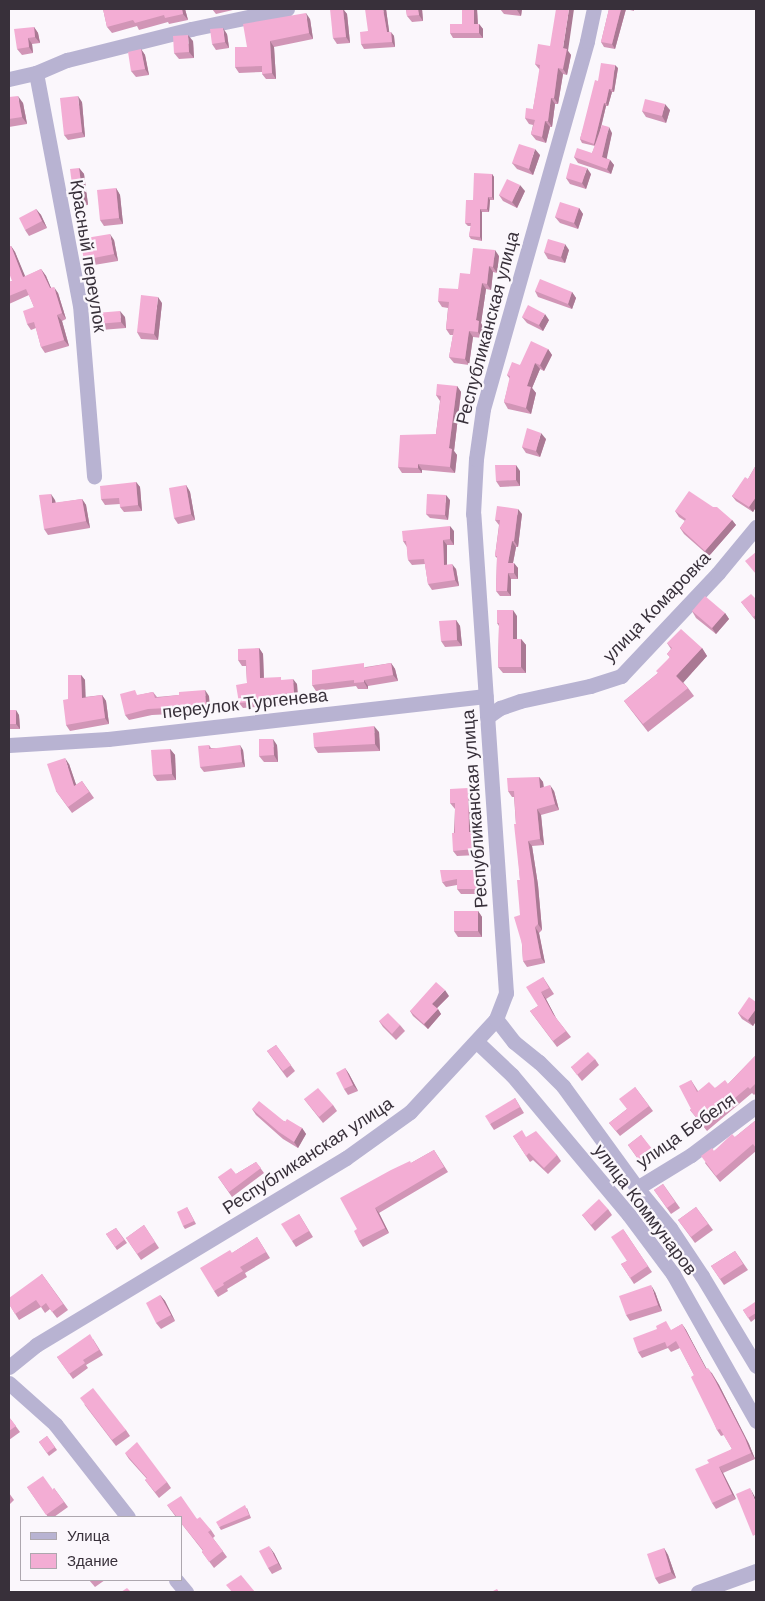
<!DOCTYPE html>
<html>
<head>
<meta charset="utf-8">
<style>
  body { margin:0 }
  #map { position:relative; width:765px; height:1601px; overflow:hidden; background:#fbf7fc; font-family:Arial,sans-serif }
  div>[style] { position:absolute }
  .minor>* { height:15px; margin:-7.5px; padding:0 7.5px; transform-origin:7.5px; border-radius:7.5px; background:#b8b3d2 }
  .wall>* { inset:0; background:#d195b6 }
  .shaded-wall>* { inset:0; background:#aa7994 }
  .building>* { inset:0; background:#f3add4 }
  span { translate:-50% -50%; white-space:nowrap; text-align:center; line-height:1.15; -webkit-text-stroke:4.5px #fbf7fc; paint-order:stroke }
  .street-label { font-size:18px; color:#38303a }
  .frame { position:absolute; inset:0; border:10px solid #38303a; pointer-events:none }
  .legend { position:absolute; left:20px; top:1516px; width:162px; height:65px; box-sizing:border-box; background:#fbf7fc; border:1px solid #ada7ae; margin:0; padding:6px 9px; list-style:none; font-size:15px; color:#38303a }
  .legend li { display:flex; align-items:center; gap:10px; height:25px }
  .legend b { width:25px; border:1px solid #ada7ae }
</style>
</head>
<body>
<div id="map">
  <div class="minor">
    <div style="left:36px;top:73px;width:236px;rotate:79.3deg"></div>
    <div style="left:80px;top:305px;width:172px;rotate:85.3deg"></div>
    <div style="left:9px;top:79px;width:28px;rotate:-13deg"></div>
    <div style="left:36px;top:73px;width:34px;rotate:-23deg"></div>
    <div style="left:67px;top:60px;width:128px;rotate:-14deg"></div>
    <div style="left:191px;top:29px;width:98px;rotate:-11.8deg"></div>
    <div style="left:487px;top:717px;width:16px;rotate:-35deg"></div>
    <div style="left:500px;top:708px;width:21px;rotate:-19deg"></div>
    <div style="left:520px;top:701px;width:72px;rotate:-12.1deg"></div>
    <div style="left:590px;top:686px;width:33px;rotate:-18deg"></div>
    <div style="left:621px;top:676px;width:141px;rotate:-46.7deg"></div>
    <div style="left:718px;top:573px;width:60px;rotate:-50.4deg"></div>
    <div style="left:9px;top:745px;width:99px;rotate:-3.5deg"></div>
    <div style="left:108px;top:739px;width:380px;rotate:-6.5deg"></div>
    <div style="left:496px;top:1019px;width:29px;rotate:52deg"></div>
    <div style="left:514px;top:1042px;width:32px;rotate:39deg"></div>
    <div style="left:539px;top:1062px;width:34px;rotate:45deg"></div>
    <div style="left:563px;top:1086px;width:126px;rotate:54deg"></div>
    <div style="left:637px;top:1188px;width:52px;rotate:50.5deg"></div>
    <div style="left:670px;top:1228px;width:58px;rotate:56.3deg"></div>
    <div style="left:702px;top:1276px;width:105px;rotate:59deg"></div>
    <div style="left:477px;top:1042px;width:48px;rotate:43.3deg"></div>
    <div style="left:512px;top:1075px;width:182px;rotate:50.1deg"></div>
    <div style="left:629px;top:1215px;width:74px;rotate:53.3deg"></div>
    <div style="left:673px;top:1274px;width:169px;rotate:60.5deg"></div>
    <div style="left:637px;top:1188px;width:63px;rotate:-31.4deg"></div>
    <div style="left:691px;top:1155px;width:81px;rotate:-37deg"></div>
    <div style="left:9px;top:1367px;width:35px;rotate:-39deg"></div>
    <div style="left:36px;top:1345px;width:362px;rotate:-31.1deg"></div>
    <div style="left:346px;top:1158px;width:79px;rotate:-35.7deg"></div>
    <div style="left:410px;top:1112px;width:127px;rotate:-47.2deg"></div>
    <div style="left:496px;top:1019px;width:28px;rotate:-69deg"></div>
    <div style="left:506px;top:993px;width:480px;rotate:-93.9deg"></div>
    <div style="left:473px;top:514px;width:55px;rotate:-86.9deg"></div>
    <div style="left:476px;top:459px;width:50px;rotate:-82deg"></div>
    <div style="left:483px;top:409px;width:382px;rotate:-74.2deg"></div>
    <div style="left:587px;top:41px;width:33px;rotate:-78deg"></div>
    <div style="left:9px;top:1383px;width:62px;rotate:41.7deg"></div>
    <div style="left:55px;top:1424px;width:118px;rotate:51.9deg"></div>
    <div style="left:176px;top:1580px;width:16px;rotate:50deg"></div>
    <div style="left:698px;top:1592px;width:62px;rotate:-19.9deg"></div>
  </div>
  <div class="wall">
    <div style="clip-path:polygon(103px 9px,185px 9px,188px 20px,169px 24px,168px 22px,139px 30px,137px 26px,112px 33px,107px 27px)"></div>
    <div style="clip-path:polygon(212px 9px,237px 9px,216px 14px)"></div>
    <div style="clip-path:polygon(332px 9px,343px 9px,347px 14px,350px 43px,337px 44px,333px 38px)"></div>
    <div style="clip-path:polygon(386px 9px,389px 32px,394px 36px,395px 47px,364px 49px,361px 44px,368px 31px)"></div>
    <div style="clip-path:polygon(406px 9px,422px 9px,423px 21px,412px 22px,407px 16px)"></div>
    <div style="clip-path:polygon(462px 9px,477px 9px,478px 24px,479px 24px,483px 29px,483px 38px,453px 38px,450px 33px,462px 24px)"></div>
    <div style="clip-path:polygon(500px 9px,522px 9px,521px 16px,504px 14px)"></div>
    <div style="clip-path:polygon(609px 9px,634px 9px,634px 11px,626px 9px,615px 49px,604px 47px,601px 42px)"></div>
    <div style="clip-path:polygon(310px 19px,313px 39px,274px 47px,276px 79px,266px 79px,262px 74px,262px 72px,239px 73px,235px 67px,247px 47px)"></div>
    <div style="clip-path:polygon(34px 27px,38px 33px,40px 43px,32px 44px,33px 53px,22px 55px,17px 49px)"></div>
    <div style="clip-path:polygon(227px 34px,229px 48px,216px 50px,212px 44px)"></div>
    <div style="clip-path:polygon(193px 41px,194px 58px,179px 59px,174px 53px)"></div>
    <div style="clip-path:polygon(141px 49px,145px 55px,149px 75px,136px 77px,131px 71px)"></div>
    <div style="clip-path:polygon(568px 51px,571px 55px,567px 75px,563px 74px,558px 104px,555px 104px,552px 127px,550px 127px,546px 143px,536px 140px,531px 134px,533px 125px,529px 124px,525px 118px,533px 109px,540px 70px,535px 64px)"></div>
    <div style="clip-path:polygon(618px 68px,614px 92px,612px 92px,608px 106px,606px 106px,600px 132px,612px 133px,606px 158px,610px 160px,614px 165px,611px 174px,578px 163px,574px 157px,592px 153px,595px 146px,582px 143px,580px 139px,598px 81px)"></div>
    <div style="clip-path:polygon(9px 97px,23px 103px,27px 124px,9px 127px)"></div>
    <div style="clip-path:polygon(82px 102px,85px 137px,68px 140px,64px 135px)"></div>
    <div style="clip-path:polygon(670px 110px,666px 123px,646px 117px,642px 111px)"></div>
    <div style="clip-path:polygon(540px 155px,533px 175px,517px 169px,512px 163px)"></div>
    <div style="clip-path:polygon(79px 168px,84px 174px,88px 205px,78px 206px,74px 200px)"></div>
    <div style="clip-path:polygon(492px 174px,494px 177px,494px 200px,490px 200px,489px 212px,482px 212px,482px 241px,471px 239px,469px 236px,471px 226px,468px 226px,465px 223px,473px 200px)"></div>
    <div style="clip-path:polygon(591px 174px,586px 189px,570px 184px,566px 178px)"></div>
    <div style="clip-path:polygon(116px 188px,120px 195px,123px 224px,104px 226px,100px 220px)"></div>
    <div style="clip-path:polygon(525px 191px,517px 208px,503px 201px,499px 195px)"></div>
    <div style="clip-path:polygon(579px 208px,583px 214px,578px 229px,560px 223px,555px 217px)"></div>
    <div style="clip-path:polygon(36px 209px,41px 215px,47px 228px,29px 236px,25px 230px)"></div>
    <div style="clip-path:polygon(114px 240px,118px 261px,88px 266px,84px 260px)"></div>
    <div style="clip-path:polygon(11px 246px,15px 252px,25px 277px,41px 269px,46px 276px,51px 288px,58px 293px,66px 319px,62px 321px,69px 346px,45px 353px,41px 347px,36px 328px,31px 330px,27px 324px,34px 307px,29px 295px,9px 304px,9px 282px,12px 281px)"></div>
    <div style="clip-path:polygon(569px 250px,565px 263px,548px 259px,544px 252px)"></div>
    <div style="clip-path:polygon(499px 256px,497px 273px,493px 272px,491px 290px,486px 289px,481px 323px,483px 327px,482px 338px,473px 337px,469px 365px,454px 363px,449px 357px,453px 335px,450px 335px,446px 329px,448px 308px,442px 307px,438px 301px,458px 289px,470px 274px)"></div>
    <div style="clip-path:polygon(535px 291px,572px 292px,576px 298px,572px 309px,538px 297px)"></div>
    <div style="clip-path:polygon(162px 303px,158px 340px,141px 339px,137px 332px)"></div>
    <div style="clip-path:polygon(125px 317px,126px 328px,101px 330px,97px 324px)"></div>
    <div style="clip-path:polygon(522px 317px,549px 320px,543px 331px,527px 323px)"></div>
    <div style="clip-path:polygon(548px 349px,552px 355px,544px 371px,540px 369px,532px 388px,536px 393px,531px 414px,508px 409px,504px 402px,510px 379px,507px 375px,520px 365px)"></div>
    <div style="clip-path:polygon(457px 386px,461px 392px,454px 451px,457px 455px,455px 473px,422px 470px,422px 473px,402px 473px,398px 467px,436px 434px,440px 401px,436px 395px)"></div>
    <div style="clip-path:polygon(546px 439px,540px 457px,526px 453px,522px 447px)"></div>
    <div style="clip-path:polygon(756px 465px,756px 507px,753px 512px,736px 501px,732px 496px,748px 479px)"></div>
    <div style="clip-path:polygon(520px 471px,520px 486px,500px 487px,496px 481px)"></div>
    <div style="clip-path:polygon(136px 482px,140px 487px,142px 511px,124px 512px,120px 507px,120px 504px,105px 505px,101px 499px)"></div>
    <div style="clip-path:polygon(186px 485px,190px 492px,195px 520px,178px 524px,174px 518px)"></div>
    <div style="clip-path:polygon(82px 499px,86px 505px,90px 528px,48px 535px,44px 529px,55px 500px,56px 503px)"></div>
    <div style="clip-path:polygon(450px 500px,448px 520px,430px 518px,426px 514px)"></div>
    <div style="clip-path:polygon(675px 511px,732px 520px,736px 525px,709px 556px,684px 534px,680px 528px,685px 521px,679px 517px)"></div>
    <div style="clip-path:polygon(522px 514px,518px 547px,516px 547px,513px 563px,518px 568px,518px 579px,511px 579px,511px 596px,500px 596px,496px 591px,497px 558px,495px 556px,499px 525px,495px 520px)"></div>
    <div style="clip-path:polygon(454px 531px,454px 545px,447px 545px,447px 565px,456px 569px,459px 586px,432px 590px,428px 584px,425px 564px,412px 565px,408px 560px,407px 547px,403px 541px)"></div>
    <div style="clip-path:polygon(756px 599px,756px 621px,741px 602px)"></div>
    <div style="clip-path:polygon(692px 611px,725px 613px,729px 619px,716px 634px,696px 618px)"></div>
    <div style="clip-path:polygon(517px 616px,517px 639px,521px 639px,526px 645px,526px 673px,503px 673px,498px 667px,499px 626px,497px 623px)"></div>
    <div style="clip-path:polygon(456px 620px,460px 626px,462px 646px,445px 647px,441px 641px)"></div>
    <div style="clip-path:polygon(667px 643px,702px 648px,707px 656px,683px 682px,688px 688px,694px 696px,648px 732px,624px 701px,658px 673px,670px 657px,667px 654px,671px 649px)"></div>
    <div style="clip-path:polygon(259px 648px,263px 654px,264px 678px,282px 680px,297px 684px,298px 699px,286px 700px,286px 705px,243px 708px,239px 703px,247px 683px,246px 666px,242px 666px,238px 660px)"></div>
    <div style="clip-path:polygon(391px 663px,395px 669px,398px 681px,368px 686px,368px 689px,358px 689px,356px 686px,316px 691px,312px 685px,366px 667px)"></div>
    <div style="clip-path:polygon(81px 675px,85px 680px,85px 697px,102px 695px,106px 701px,109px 724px,70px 731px,66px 725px,68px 699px)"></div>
    <div style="clip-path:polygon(153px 692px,157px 697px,179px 695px,209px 696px,210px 712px,152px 715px,129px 720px,125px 715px,139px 695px)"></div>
    <div style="clip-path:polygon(9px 710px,19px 715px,20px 729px,9px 729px)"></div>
    <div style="clip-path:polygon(379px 732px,380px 751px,318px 753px,314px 747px)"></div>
    <div style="clip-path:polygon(209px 745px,211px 748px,243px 750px,245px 767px,204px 772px,200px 767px)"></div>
    <div style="clip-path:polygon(277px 745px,278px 762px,264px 762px,259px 756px)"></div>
    <div style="clip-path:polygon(170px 749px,175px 755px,176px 780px,157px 781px,153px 775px)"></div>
    <div style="clip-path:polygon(69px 764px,76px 785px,82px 781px,94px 798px,72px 813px,56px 791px)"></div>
    <div style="clip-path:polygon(539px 777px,543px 782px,544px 787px,554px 791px,559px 810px,541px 815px,544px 845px,532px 846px,538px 885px,542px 930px,539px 933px,545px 963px,527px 967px,523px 961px,520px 915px,520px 880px,514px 797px,512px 797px,508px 791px)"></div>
    <div style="clip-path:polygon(472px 794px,473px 832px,477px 837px,478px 855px,457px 856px,453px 851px,455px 809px,450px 803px)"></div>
    <div style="clip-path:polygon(476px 870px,480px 875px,479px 894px,461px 894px,457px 889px,457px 885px,446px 887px,442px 882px)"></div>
    <div style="clip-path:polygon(478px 911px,482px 917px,482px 937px,458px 937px,454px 931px)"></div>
    <div style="clip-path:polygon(543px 977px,554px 994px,546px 999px,556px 1018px,571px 1037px,557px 1047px,530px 1011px,538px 1006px)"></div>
    <div style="clip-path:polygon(449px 996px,437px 1008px,441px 1014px,428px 1029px,413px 1016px,410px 1011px)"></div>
    <div style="clip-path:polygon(756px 1002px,756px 1021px,753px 1026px,742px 1019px,738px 1013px)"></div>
    <div style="clip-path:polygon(379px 1021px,400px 1025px,405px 1031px,396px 1040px,383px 1027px)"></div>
    <div style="clip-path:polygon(276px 1045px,295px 1071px,287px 1078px,267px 1051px)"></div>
    <div style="clip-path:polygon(756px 1055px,756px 1093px,754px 1095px,752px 1093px,707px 1131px,690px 1110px,691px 1109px,691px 1080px,698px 1091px,715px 1088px,728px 1084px)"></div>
    <div style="clip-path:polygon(595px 1059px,599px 1065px,582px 1081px,571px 1067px)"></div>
    <div style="clip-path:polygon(345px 1068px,349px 1074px,358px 1091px,348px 1095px,344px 1089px)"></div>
    <div style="clip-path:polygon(635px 1087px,653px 1111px,620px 1136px,609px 1123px,627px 1109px)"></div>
    <div style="clip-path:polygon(515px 1098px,524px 1113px,494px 1130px,490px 1124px)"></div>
    <div style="clip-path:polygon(304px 1099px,333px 1105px,337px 1111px,323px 1123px)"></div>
    <div style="clip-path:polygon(252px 1109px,302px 1128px,306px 1134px,298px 1148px,283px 1139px,256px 1115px)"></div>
    <div style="clip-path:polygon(756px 1120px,756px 1151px,720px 1182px,705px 1163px,714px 1151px,735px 1137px)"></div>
    <div style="clip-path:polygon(641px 1135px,657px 1157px,643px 1166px,628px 1145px)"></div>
    <div style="clip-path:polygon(513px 1136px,526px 1137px,557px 1155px,561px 1161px,548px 1174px,533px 1160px,530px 1162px)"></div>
    <div style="clip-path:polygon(434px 1150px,448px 1172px,379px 1213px,389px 1233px,363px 1247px,359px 1241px,357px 1229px,411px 1163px)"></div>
    <div style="clip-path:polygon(256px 1162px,264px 1173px,232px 1197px,218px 1177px,236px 1174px)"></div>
    <div style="clip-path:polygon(663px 1184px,680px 1208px,671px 1214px,654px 1190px)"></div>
    <div style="clip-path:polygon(187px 1207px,196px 1224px,185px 1229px,183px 1226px)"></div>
    <div style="clip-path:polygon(696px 1207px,713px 1230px,695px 1243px,678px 1220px)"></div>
    <div style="clip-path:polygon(608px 1209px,612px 1215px,595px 1231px,582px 1215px)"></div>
    <div style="clip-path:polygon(299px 1214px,313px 1237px,296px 1247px,292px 1241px)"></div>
    <div style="clip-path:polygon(144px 1225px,159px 1248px,141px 1260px,126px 1238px)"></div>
    <div style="clip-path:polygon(116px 1228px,127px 1243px,117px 1250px,106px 1234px)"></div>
    <div style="clip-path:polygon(623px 1229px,652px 1272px,634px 1284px,621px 1264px,627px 1261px)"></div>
    <div style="clip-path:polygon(257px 1237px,270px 1258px,245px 1273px,247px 1277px,227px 1289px,228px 1291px,218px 1297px,214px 1291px,232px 1253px)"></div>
    <div style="clip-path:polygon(735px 1251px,748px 1270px,724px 1285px,711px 1266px)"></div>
    <div style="clip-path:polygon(42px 1274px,68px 1310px,57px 1318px,50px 1309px,45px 1313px,41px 1307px,19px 1320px,9px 1304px)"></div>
    <div style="clip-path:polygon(655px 1292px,662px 1311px,630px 1321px,626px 1315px)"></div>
    <div style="clip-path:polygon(160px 1295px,165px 1301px,175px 1321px,161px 1329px,156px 1323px)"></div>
    <div style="clip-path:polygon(756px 1304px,756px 1318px,751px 1322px,743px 1310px)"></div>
    <div style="clip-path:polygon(682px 1324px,686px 1330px,706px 1369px,712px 1373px,719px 1385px,749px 1444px,755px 1459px,723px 1473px,736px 1499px,716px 1509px,712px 1503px,709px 1463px,732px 1449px,724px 1435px,721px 1436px,717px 1430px,694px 1375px,680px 1348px,671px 1352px,668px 1348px,642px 1358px,638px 1352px,672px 1330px)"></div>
    <div style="clip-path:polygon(93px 1339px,103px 1355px,86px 1365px,88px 1368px,73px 1379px,57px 1357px)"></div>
    <div style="clip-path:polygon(84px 1404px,126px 1430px,130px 1436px,116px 1446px)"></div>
    <div style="clip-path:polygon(9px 1417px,20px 1432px,9px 1440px)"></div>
    <div style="clip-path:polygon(47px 1436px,57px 1450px,49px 1456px,39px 1442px)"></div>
    <div style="clip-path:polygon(125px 1453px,167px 1482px,171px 1488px,159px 1498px,145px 1480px,147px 1479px,129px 1459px)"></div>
    <div style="clip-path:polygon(27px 1487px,53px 1490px,54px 1488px,68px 1507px,54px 1517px,48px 1517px)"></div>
    <div style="clip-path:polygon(9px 1493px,14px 1500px,9px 1505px)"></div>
    <div style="clip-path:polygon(167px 1505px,197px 1519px,211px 1530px,215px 1536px,213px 1538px,227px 1557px,214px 1568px,202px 1552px,203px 1551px,181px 1523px,181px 1517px,176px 1517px)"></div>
    <div style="clip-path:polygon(247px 1508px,251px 1518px,221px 1530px,219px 1527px)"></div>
    <div style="clip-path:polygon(664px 1548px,668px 1555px,676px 1578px,659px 1584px,655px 1578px)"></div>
    <div style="clip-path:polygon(274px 1553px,282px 1569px,272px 1574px,268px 1568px)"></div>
    <div style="clip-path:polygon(89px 1580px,105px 1580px,95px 1587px)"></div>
  </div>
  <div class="shaded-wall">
    <div style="clip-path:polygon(182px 9px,185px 9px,188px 20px,183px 14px)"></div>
    <div style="clip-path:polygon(343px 9px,347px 14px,350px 43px,346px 37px)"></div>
    <div style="clip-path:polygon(383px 9px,386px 9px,390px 37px,387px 32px)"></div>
    <div style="clip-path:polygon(418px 9px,422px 9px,423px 21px,419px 15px)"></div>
    <div style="clip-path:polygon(474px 9px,477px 9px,478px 29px,474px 24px)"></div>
    <div style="clip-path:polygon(517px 9px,522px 9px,521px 16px,517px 10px)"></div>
    <div style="clip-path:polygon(569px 9px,574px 9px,568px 51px,571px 55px,567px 75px,563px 69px,563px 48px)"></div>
    <div style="clip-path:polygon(621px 9px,626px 9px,615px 49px,612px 44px)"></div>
    <div style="clip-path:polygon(306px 13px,310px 19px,313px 39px,309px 33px)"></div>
    <div style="clip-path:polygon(479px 24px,483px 29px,483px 38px,479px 33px)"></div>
    <div style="clip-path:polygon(34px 27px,38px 33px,40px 43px,35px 37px)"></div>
    <div style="clip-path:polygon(223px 28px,227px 34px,229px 48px,225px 42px)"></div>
    <div style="clip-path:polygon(391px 32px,394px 36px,395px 47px,392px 42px)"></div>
    <div style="clip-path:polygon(188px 35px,193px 41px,194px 58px,189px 52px)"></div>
    <div style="clip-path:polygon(28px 38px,32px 44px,33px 53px,29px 47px)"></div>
    <div style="clip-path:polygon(270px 41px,274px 47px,276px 79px,272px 73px)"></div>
    <div style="clip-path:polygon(141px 49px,145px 55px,149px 75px,145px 69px)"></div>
    <div style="clip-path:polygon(615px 65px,618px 68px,614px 92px,612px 89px)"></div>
    <div style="clip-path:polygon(558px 68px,563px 74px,558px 104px,554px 98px)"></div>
    <div style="clip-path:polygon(609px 89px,612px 92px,608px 106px,606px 103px)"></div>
    <div style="clip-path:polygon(18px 96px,23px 103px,27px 124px,22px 117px)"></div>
    <div style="clip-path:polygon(78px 96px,82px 102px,85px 137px,82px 132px)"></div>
    <div style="clip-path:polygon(551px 98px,555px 104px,552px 127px,548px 121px)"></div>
    <div style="clip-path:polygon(604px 103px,606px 106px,596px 147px,594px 144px)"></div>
    <div style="clip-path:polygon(665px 104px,670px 110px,666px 123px,662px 116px)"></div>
    <div style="clip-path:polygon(545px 121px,550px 127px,546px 143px,542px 137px)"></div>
    <div style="clip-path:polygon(609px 127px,612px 133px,606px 162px,602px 157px)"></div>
    <div style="clip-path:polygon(535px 149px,540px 155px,533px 175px,529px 169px)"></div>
    <div style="clip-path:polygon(610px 160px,614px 165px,611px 174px,607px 169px)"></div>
    <div style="clip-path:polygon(79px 168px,84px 174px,88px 205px,83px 198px)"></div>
    <div style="clip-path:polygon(587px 168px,591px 174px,586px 189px,582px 183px)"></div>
    <div style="clip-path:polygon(492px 174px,494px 177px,494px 200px,492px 197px)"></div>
    <div style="clip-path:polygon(520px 185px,525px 191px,517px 208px,512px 202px)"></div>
    <div style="clip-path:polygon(116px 188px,120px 195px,123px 224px,119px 218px)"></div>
    <div style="clip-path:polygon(488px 197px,490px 200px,489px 212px,487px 209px)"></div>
    <div style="clip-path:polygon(579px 208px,583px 214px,578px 229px,574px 223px)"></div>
    <div style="clip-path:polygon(36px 209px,41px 215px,47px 228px,42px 221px)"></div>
    <div style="clip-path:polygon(480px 209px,482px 212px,482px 241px,480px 237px)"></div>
    <div style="clip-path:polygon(110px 234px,114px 240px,118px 261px,114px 254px)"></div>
    <div style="clip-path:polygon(565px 244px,569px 250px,565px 263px,561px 257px)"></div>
    <div style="clip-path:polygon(11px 246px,15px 252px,28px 283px,23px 277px)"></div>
    <div style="clip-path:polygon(495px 250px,499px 256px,497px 273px,493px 267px)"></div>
    <div style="clip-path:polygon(489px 266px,493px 272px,491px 290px,487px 284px)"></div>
    <div style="clip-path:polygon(41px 269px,46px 276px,54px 295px,50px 288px)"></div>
    <div style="clip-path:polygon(482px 283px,486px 289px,481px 323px,483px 327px,482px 338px,478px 332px,476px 320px)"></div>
    <div style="clip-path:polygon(54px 287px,58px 293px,66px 319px,62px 313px)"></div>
    <div style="clip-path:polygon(572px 292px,576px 298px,572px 309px,568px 304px)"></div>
    <div style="clip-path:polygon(158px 297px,162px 303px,158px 340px,154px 334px)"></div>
    <div style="clip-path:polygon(120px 311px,125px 317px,126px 328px,121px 322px)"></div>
    <div style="clip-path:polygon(545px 314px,549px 320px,543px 331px,539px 325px)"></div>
    <div style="clip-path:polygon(57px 315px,62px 321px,69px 346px,64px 340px)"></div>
    <div style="clip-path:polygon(469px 331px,473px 337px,469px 365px,465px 359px)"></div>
    <div style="clip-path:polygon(548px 349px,552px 355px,544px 371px,540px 365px)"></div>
    <div style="clip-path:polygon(535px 363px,540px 369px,532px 388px,536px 393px,531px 414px,526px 408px,527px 386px)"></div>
    <div style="clip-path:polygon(457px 386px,461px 392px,454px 451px,457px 455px,455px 473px,450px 467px,449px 448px)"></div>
    <div style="clip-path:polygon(541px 433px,546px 439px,540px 457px,536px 451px)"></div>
    <div style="clip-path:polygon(418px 464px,422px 470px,422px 473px,418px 468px)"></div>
    <div style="clip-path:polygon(516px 465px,520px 471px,520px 486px,516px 480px)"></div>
    <div style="clip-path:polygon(136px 482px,140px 487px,142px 511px,138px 505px)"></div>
    <div style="clip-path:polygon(186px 485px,190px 492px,195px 520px,191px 514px)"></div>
    <div style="clip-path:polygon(51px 494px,55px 500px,56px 510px,52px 503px)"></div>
    <div style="clip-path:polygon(446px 495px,450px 500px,448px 520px,445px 515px)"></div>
    <div style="clip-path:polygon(756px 497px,756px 507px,753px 512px,749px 507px)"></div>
    <div style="clip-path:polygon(82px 499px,86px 505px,90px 528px,86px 521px)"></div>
    <div style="clip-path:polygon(518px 509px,522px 514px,518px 547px,514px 541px)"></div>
    <div style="clip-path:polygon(732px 520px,736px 525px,709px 556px,705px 551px)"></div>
    <div style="clip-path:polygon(450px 526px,454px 531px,454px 545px,450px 539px)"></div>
    <div style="clip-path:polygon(443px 540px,447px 545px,447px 571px,444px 565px)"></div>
    <div style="clip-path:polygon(512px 541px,516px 547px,512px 568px,508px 563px)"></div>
    <div style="clip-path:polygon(514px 563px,518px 568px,518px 579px,514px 573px)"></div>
    <div style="clip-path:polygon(452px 564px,456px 569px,459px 586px,455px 580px)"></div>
    <div style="clip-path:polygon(508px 573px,511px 579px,511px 596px,507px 591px)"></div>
    <div style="clip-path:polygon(513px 610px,517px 616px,517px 645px,513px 639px)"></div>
    <div style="clip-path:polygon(725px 613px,729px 619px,716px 634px,712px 628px)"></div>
    <div style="clip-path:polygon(456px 620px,460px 626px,462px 646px,457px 640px)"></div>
    <div style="clip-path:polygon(521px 639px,526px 645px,526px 673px,521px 667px)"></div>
    <div style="clip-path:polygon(259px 648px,263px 654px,264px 684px,260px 678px)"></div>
    <div style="clip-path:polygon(702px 648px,707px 656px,682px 684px,676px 676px)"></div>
    <div style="clip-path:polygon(391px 663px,395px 669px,398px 681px,393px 675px)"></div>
    <div style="clip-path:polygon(81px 675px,85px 680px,86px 704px,82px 698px)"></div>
    <div style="clip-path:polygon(293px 679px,297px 684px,298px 699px,294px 693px)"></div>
    <div style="clip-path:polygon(364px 680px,368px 686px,368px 689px,364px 682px)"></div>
    <div style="clip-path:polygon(205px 690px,209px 696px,210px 712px,206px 706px)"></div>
    <div style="clip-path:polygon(282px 694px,286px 700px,286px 705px,282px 699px)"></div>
    <div style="clip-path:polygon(102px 695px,106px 701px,109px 724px,105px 718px)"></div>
    <div style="clip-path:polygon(16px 710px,19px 715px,20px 729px,16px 724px)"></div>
    <div style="clip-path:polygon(374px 726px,379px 732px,380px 751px,375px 744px)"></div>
    <div style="clip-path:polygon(273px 739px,277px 745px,278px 762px,274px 755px)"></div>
    <div style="clip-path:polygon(240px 745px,243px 750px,245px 767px,242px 762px)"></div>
    <div style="clip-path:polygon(170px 749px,175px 755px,176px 780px,172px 774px)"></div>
    <div style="clip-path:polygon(65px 758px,69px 764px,79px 793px,74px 786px)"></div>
    <div style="clip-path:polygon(539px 777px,543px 782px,544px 794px,540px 788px)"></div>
    <div style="clip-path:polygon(550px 785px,554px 791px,559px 810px,555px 804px)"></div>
    <div style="clip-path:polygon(468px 788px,472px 794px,473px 832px,477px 837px,478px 855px,474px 849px,469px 832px)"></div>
    <div style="clip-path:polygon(537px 809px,541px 815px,544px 845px,540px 839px)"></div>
    <div style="clip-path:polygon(528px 841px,532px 846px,538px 885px,542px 930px,538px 924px)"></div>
    <div style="clip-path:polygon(476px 870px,480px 875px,479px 894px,476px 889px)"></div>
    <div style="clip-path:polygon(478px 911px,482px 917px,482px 937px,478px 931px)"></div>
    <div style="clip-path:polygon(535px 927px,539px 933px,545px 963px,541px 958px)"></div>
    <div style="clip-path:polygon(445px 990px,449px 996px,436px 1009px,432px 1004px)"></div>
    <div style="clip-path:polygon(541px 992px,546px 999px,557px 1020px,553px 1014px)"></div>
    <div style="clip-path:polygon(438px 1009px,441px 1014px,428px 1029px,424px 1024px)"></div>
    <div style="clip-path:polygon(756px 1009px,756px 1021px,753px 1026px,748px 1020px)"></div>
    <div style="clip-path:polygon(345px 1068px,349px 1074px,358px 1091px,353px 1085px)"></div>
    <div style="clip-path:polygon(302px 1128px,306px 1134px,298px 1148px,294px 1142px)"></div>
    <div style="clip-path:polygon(375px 1208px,379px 1213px,389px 1233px,385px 1228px)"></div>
    <div style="clip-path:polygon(651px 1285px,655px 1292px,662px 1311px,658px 1305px)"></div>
    <div style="clip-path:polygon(160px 1295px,165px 1301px,175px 1321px,171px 1315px)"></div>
    <div style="clip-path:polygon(682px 1324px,686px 1330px,710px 1375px,706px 1369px)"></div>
    <div style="clip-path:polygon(708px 1368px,719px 1385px,749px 1444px,755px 1459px,751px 1453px)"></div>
    <div style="clip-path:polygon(719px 1467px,723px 1473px,736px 1499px,732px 1494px)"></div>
    <div style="clip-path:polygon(750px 1488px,756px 1499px,756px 1503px)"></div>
    <div style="clip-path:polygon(269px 1546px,274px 1553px,282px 1569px,278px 1563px)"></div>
    <div style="clip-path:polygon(664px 1548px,668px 1555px,676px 1578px,671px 1572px)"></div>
  </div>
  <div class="building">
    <div style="clip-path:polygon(103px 9px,182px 9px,183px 14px,165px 18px,164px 15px,135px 23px,133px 20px,107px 27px)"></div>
    <div style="clip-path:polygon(330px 9px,343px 9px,346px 37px,333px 38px)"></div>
    <div style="clip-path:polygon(365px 9px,383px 9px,387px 32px,391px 32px,392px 42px,361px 44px,360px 32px,368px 31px)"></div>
    <div style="clip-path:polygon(406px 9px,418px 9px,419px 15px,407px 16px)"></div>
    <div style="clip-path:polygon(462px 9px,474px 9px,474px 24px,479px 24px,479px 33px,450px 33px,450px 24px,462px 24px)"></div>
    <div style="clip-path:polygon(556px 9px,569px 9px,563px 48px,567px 49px,563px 69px,558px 68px,554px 98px,551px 98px,548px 121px,545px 121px,542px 137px,531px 134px,535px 120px,525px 118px,526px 108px,533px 109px,540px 65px,535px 64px,538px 44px,550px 46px)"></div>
    <div style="clip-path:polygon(609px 9px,621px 9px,612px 44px,601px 42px)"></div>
    <div style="clip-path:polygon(306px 13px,309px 33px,270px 41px,272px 73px,262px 74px,262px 66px,235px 67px,235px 47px,247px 47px,243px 24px)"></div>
    <div style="clip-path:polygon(34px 27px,35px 37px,28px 38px,29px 47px,17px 49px,14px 29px)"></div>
    <div style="clip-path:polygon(223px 28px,225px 42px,212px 44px,210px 29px)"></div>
    <div style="clip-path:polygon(188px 35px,189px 52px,174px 53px,173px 36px)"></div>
    <div style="clip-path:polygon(141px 49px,145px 69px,131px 71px,128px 52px)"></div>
    <div style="clip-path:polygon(601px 63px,615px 65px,612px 89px,609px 89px,606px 103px,604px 103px,594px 144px,580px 139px,595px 80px,598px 81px)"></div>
    <div style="clip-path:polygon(18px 96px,22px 117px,9px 119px,9px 97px)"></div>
    <div style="clip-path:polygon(78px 96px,82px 132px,64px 135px,60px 98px)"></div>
    <div style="clip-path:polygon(645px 99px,665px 104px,662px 116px,642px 111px)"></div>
    <div style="clip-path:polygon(602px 125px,609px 127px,602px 157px,610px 160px,607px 169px,574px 157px,577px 148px,592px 153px)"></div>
    <div style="clip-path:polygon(519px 144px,535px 149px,529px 169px,512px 163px)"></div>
    <div style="clip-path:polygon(570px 163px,587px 168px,582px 183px,566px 178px)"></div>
    <div style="clip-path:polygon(79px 168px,83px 198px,74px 200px,70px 169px)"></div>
    <div style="clip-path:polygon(474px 173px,492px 174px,492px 197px,488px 197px,487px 209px,480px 209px,480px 237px,469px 236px,471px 223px,465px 223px,466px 200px,473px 200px)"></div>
    <div style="clip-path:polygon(507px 179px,520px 185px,512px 202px,499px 195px)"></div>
    <div style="clip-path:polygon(116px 188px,119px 218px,100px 220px,97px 190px)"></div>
    <div style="clip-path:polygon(560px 202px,579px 208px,574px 223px,555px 217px)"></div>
    <div style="clip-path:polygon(36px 209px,42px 221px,25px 230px,19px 218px)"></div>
    <div style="clip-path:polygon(110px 234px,114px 254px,84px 260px,80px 239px)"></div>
    <div style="clip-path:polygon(548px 239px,565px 244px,561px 257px,544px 252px)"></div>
    <div style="clip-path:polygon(9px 246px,11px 246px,23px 277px,41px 269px,50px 288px,54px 287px,62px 313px,57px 315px,64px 340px,41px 347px,34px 322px,27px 324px,23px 311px,34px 307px,26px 289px,9px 296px,9px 282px,12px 281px,9px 273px)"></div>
    <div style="clip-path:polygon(473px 248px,495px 250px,493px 267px,489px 266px,487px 284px,482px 283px,476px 320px,479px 321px,478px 332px,469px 331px,465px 359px,449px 357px,454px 329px,446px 329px,449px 302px,438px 301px,439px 288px,458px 289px,460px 273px,470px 274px)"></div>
    <div style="clip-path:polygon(540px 279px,572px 292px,568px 304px,535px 291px)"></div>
    <div style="clip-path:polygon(141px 295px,158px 297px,154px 334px,137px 332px)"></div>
    <div style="clip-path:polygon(528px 305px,545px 314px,539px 325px,522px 317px)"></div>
    <div style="clip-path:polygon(120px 311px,121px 322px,97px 324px,96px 313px)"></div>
    <div style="clip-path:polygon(531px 341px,548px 349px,540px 365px,535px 363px,527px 386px,531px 387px,526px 408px,504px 402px,510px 376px,507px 375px,512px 362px,520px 365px)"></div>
    <div style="clip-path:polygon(437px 384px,457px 386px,449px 448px,452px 449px,450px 467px,418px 464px,418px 468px,398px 467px,400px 435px,436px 434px,441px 396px,436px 395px)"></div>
    <div style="clip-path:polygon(527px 428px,541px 433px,536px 451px,522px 447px)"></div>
    <div style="clip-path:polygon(495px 465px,516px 465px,516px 480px,496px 481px)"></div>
    <div style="clip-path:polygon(756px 465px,756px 497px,749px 507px,732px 496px,745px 477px,748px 479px)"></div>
    <div style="clip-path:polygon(136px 482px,138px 505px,120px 507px,119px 498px,101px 499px,100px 486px)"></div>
    <div style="clip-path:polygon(186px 485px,191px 514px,174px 518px,169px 488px)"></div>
    <div style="clip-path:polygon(689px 491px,713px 507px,717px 507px,732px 520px,705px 551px,680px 528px,686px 519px,675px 511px)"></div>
    <div style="clip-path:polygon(51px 494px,52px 503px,82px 499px,86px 521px,44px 529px,39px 495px)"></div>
    <div style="clip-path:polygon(427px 494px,446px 495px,445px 515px,426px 514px)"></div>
    <div style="clip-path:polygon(497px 506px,518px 509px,514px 541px,512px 541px,508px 563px,514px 563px,514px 573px,508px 573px,507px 591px,496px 591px,497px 556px,495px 556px,500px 520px,495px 520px)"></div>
    <div style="clip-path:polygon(450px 526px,450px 539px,443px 540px,444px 565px,452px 564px,455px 580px,428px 584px,424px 559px,408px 560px,406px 541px,403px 541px,402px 531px)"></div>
    <div style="clip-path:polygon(756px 552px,756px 574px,745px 561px)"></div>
    <div style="clip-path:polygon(751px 594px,756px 599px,756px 615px,753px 617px,741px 602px)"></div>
    <div style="clip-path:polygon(705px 596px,725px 613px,712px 628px,692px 611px)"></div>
    <div style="clip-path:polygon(497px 610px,513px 610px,513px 639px,521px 639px,521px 667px,498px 667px,499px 623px,497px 623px)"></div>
    <div style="clip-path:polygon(456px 620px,457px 640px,441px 641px,439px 621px)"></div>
    <div style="clip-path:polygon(681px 629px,702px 648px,676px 676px,688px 688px,643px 724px,624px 701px,658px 673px,656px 671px,670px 657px,667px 654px,672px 648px,667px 643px)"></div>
    <div style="clip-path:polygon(259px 648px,260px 678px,281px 677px,281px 680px,293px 679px,294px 693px,282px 694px,282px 699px,239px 703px,236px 685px,247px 683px,246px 660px,238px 660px,238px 649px)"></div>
    <div style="clip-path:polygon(364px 663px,364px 668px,391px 663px,393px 675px,364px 680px,364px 682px,354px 683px,354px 680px,312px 685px,312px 670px)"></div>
    <div style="clip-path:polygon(68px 675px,81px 675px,82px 698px,102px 695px,105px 718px,66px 725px,63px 700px,68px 699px)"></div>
    <div style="clip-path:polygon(135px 690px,137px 695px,153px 692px,155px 698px,179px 695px,179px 692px,205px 690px,206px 706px,148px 709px,125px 715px,120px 694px)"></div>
    <div style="clip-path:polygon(9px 710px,16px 710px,16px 724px,9px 724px)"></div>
    <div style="clip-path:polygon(374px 726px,375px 744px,314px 747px,313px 733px)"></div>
    <div style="clip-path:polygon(259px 739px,273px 739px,274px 755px,259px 756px)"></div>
    <div style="clip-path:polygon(209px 745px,209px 749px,240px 745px,242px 762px,200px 767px,198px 746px)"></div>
    <div style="clip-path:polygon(170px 749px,172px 774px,153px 775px,151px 750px)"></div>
    <div style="clip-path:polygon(65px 758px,74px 786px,82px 781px,89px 792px,68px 807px,56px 791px,47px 764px)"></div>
    <div style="clip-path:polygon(539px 777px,540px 788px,550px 785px,555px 804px,537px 809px,540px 839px,528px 841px,534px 879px,538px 924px,535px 927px,541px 958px,523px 961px,522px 944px,514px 917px,520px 915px,517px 880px,520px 880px,514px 824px,516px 824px,514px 791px,508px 791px,507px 778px)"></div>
    <div style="clip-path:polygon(468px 788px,469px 832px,473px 832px,474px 849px,453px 851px,452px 833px,455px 833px,455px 803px,450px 803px,450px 789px)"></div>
    <div style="clip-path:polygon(440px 870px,476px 870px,476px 889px,457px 889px,457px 879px,442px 882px)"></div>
    <div style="clip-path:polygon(454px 911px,478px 911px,478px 931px,454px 931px)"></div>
    <div style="clip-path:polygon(543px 977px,549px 988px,541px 992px,553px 1014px,566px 1031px,553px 1041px,530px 1011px,538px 1006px,526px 987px)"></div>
    <div style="clip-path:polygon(436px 982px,445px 990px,432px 1004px,438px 1009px,424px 1024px,410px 1011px)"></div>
    <div style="clip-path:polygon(749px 997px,756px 1002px,756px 1009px,748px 1020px,738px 1013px)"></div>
    <div style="clip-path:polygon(388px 1013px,400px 1025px,392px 1034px,379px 1021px)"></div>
    <div style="clip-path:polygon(276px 1045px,291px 1065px,283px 1071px,267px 1051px)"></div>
    <div style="clip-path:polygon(588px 1052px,595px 1059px,577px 1075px,571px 1067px)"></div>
    <div style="clip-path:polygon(756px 1055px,756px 1083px,750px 1089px,748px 1087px,703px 1125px,690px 1110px,691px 1109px,679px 1086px,691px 1080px,697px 1092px,709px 1082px,715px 1088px,725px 1080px,728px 1084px)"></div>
    <div style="clip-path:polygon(345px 1068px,353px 1085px,344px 1089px,336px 1073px)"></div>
    <div style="clip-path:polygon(635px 1087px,649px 1106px,616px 1131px,609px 1123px,627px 1109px,619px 1099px)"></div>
    <div style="clip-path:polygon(318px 1088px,333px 1105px,319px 1117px,304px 1099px)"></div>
    <div style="clip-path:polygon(515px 1098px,520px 1107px,490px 1124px,485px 1116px)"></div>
    <div style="clip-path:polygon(259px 1101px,285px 1122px,287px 1119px,302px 1128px,294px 1142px,279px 1132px,252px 1109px)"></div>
    <div style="clip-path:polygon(756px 1120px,756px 1148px,753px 1144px,716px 1176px,701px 1156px,712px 1148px,714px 1151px,732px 1134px,735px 1137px)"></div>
    <div style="clip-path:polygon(522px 1130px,526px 1137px,536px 1131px,557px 1155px,544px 1168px,529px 1153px,526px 1156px,513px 1136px)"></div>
    <div style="clip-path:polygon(641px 1135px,653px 1150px,639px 1160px,628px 1145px)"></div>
    <div style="clip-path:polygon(434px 1150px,444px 1167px,375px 1208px,385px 1228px,359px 1241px,354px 1231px,357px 1229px,340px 1198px,391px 1170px,410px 1161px,411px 1163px)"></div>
    <div style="clip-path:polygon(256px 1162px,261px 1168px,229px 1192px,218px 1177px,231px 1168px,236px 1174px)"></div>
    <div style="clip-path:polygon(663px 1184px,675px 1202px,667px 1208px,654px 1190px)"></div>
    <div style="clip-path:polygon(599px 1199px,608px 1209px,591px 1225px,582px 1215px)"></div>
    <div style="clip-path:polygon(187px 1207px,194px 1221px,183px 1226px,177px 1212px)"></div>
    <div style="clip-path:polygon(696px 1207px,708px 1224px,691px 1237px,678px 1220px)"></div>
    <div style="clip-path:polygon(299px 1214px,309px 1231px,292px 1241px,281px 1224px)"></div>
    <div style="clip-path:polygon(144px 1225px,155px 1242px,137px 1254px,126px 1238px)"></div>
    <div style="clip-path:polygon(116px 1228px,124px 1240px,115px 1247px,106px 1234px)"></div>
    <div style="clip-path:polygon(623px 1229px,648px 1266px,630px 1278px,621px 1264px,627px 1261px,611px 1237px)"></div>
    <div style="clip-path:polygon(257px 1237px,266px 1252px,240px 1267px,243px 1271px,223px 1283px,224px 1285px,214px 1291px,200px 1268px,230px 1250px,232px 1253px)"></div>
    <div style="clip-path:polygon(735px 1251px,743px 1264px,720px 1279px,711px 1266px)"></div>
    <div style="clip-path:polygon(42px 1274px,63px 1304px,52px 1312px,46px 1303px,41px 1307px,36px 1300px,15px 1314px,9px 1304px,9px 1298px)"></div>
    <div style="clip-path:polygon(651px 1285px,658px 1305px,626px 1315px,619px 1296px)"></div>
    <div style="clip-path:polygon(160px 1295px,171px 1315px,156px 1323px,146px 1303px)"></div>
    <div style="clip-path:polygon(755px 1302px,756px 1304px,756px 1313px,748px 1318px,743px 1310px)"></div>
    <div style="clip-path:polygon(666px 1321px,671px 1330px,682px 1324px,706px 1369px,708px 1368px,715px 1380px,745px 1438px,751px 1453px,719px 1467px,732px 1494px,712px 1503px,695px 1469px,709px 1463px,707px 1460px,732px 1449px,720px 1429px,717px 1430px,691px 1377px,694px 1375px,676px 1341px,667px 1347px,665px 1342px,638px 1352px,633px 1338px,657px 1329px,656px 1326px)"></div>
    <div style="clip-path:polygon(90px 1334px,99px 1350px,83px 1360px,85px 1363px,69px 1374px,57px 1357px)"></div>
    <div style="clip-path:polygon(93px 1388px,126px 1430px,112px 1440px,80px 1398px)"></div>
    <div style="clip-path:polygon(9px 1417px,16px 1426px,9px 1431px)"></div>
    <div style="clip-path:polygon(47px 1436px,55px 1447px,47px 1453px,39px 1442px)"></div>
    <div style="clip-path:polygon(137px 1442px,167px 1482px,155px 1492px,145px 1480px,147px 1478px,125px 1453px)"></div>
    <div style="clip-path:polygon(43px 1476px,53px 1490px,54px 1488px,64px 1502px,46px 1515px,27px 1487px)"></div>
    <div style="clip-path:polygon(750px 1488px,756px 1503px,756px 1534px,753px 1536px,736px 1494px)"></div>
    <div style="clip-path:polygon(181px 1496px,197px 1519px,200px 1517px,211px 1530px,208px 1532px,223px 1551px,209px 1562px,202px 1552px,203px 1550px,181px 1523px,181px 1517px,177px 1517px,167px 1505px)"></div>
    <div style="clip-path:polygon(245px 1505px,249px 1515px,219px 1527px,216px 1522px)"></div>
    <div style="clip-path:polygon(269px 1546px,278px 1563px,268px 1568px,259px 1551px)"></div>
    <div style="clip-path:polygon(664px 1548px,671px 1572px,655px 1578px,647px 1554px)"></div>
    <div style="clip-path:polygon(241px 1575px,255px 1592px,232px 1592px,226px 1585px)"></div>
    <div style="clip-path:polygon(127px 1588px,131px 1592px,121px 1592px)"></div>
    <div style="clip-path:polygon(497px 1589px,499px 1592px,491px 1592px)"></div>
  </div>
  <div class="street-label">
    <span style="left:88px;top:256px;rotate:81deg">Красный переулок</span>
    <span style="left:488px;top:328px;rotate:-75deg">Республиканская улица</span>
    <span style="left:657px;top:607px;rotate:-46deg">улица Комаровка</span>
    <span style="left:245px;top:704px;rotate:-6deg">переулок Тургенева</span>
    <span style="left:475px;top:809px;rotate:-94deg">Республиканская улица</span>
    <span style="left:686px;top:1131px;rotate:-35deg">улица Бебеля</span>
    <span style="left:308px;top:1156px;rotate:-33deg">Республиканская улица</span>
    <span style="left:645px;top:1210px;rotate:53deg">улица Коммунаров</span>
  </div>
  <div class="frame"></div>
  <ul class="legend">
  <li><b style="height:6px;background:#b8b3d2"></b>Улица</li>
  <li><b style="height:14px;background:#f3add4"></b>Здание</li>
  </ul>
</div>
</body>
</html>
